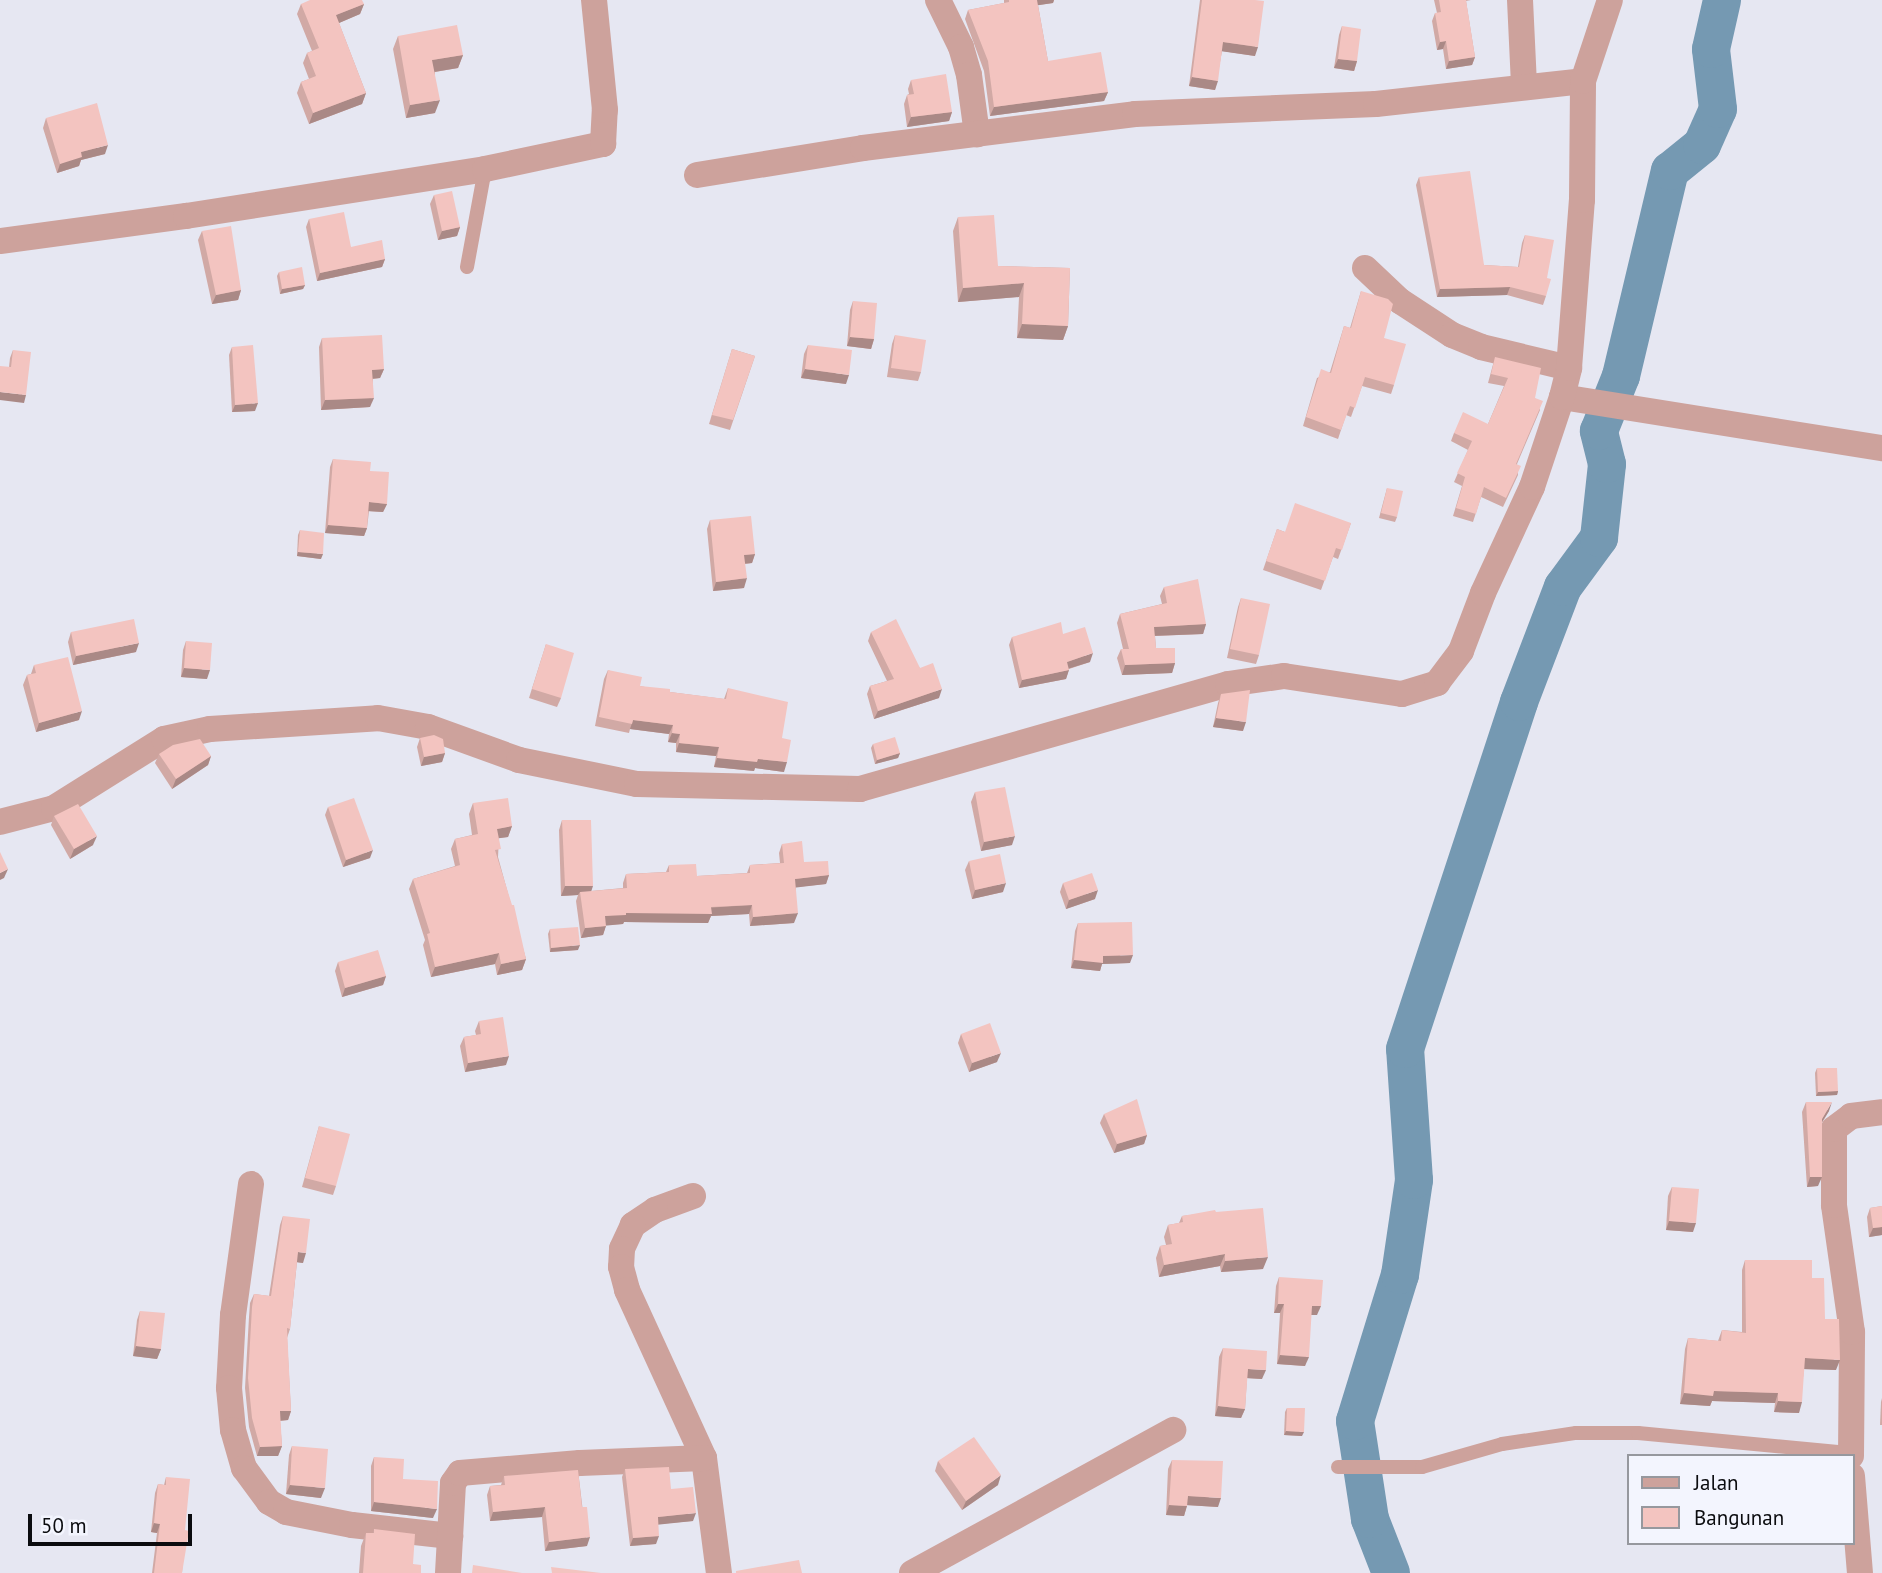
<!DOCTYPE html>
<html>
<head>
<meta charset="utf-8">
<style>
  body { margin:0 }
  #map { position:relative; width:1882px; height:1573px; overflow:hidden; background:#e6e7f2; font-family:"PT Sans",sans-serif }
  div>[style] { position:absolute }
  .river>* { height:38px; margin:-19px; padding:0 19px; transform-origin:19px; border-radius:19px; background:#7599b2 }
  .lane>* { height:14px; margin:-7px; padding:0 7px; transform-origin:7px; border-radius:7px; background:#cda29c }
  .street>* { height:26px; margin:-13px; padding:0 13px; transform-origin:13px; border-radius:13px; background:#cda29c }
  .wall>* { inset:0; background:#d1a9a5 }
  .shaded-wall>* { inset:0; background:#aa8986 }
  .building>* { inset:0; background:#f3c4c0 }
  span { translate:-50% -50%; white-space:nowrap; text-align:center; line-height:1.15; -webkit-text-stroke:6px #f3f5fe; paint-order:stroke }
  .legend { position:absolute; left:1627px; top:1454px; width:228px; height:91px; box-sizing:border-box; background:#f3f5fe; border:2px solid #96989e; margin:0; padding:9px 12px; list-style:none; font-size:21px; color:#0b0c0f }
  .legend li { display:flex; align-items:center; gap:14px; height:35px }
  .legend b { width:35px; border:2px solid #96989e }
  .scale { position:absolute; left:28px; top:1514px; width:164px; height:32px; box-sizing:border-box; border:4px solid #0b0c0f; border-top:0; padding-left:9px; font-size:21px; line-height:24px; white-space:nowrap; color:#0b0c0f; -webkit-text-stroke:5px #f3f5fe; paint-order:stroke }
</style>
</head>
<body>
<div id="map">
  <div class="river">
    <div style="left:1391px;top:1573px;width:58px;rotate:-111.3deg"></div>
    <div style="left:1370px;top:1519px;width:99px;rotate:-98.7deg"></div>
    <div style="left:1355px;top:1421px;width:153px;rotate:-72.9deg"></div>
    <div style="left:1400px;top:1275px;width:96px;rotate:-81.6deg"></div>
    <div style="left:1414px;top:1180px;width:131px;rotate:-93.9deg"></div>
    <div style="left:1405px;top:1049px;width:365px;rotate:-71.8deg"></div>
    <div style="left:1519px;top:702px;width:123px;rotate:-69.1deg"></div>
    <div style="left:1563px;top:587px;width:61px;rotate:-53.7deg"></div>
    <div style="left:1599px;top:538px;width:74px;rotate:-83.8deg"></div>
    <div style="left:1607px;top:464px;width:34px;rotate:-104deg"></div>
    <div style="left:1599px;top:431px;width:59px;rotate:-68.2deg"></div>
    <div style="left:1621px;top:376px;width:211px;rotate:-76.6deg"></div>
    <div style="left:1670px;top:171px;width:41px;rotate:-39.1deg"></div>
    <div style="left:1702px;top:145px;width:39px;rotate:-66deg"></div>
    <div style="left:1718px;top:109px;width:60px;rotate:-96.7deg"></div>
    <div style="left:1711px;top:49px;width:50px;rotate:-77.3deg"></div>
  </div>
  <div class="lane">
    <div style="left:467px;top:267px;width:100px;rotate:-79.6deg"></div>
    <div style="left:1338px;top:1467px;width:84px"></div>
    <div style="left:1422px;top:1467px;width:83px;rotate:-16deg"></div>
    <div style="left:1502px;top:1444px;width:75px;rotate:-8.5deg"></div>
    <div style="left:1576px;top:1433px;width:62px"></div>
    <div style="left:1638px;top:1433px;width:214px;rotate:5.4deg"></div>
  </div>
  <div class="street">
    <div style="left:938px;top:0;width:52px;rotate:63.9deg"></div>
    <div style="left:961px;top:47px;width:29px;rotate:74deg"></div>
    <div style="left:969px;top:75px;width:60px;rotate:82.3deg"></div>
    <div style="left:1520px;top:0;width:85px;rotate:87.3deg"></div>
    <div style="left:697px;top:175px;width:168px;rotate:-9.2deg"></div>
    <div style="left:863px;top:148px;width:274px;rotate:-7.1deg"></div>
    <div style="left:1135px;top:114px;width:241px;rotate:-2.4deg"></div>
    <div style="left:1376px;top:104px;width:208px;rotate:-6.3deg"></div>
    <div style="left:0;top:241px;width:188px;rotate:-7.7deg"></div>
    <div style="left:186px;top:216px;width:303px;rotate:-8.9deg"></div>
    <div style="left:485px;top:169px;width:121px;rotate:-12deg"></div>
    <div style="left:603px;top:144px;width:34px;rotate:-87deg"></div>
    <div style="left:605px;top:110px;width:111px;rotate:-95.7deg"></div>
    <div style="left:1365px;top:268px;width:48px;rotate:43.3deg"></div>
    <div style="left:1400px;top:301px;width:62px;rotate:33.2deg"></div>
    <div style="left:1452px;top:335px;width:31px;rotate:22deg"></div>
    <div style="left:1481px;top:347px;width:90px;rotate:13.4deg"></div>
    <div style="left:1562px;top:397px;width:324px;rotate:9.1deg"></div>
    <div style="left:0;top:822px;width:56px;rotate:-14.5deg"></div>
    <div style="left:54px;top:808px;width:130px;rotate:-32.1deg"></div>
    <div style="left:164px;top:739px;width:47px;rotate:-12.3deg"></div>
    <div style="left:210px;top:729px;width:168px;rotate:-3.7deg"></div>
    <div style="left:378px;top:718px;width:51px;rotate:10.2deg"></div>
    <div style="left:428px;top:727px;width:97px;rotate:19.9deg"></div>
    <div style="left:519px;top:760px;width:120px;rotate:11.5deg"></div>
    <div style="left:637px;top:784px;width:223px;rotate:1.3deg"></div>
    <div style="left:860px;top:789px;width:383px;rotate:-15.9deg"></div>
    <div style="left:1228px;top:684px;width:57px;rotate:-8.1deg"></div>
    <div style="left:1284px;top:676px;width:119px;rotate:8.7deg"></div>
    <div style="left:1402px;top:694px;width:37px;rotate:-17deg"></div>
    <div style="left:1437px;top:683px;width:40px;rotate:-53deg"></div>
    <div style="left:1461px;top:651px;width:62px;rotate:-69.2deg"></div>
    <div style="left:1483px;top:593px;width:117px;rotate:-65.2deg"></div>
    <div style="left:1532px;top:487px;width:95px;rotate:-71.6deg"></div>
    <div style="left:1562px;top:397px;width:30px;rotate:-76deg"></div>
    <div style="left:1569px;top:368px;width:169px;rotate:-85.6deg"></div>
    <div style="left:1582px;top:200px;width:119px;rotate:-89.5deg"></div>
    <div style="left:1583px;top:81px;width:85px;rotate:-71.6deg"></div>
    <div style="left:251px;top:1184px;width:132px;rotate:97.8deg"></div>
    <div style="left:233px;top:1315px;width:73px;rotate:93.1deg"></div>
    <div style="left:229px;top:1388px;width:42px;rotate:84.6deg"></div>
    <div style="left:233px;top:1430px;width:40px;rotate:74deg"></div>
    <div style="left:244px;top:1468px;width:42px;rotate:53.7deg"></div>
    <div style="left:269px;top:1502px;width:20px;rotate:30deg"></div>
    <div style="left:286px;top:1512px;width:67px;rotate:11.1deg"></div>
    <div style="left:352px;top:1525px;width:99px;rotate:6.4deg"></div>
    <div style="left:693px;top:1196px;width:40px;rotate:159.8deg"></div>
    <div style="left:655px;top:1210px;width:27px;rotate:146deg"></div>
    <div style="left:633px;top:1225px;width:26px;rotate:115deg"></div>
    <div style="left:622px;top:1249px;width:18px;rotate:93deg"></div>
    <div style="left:621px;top:1267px;width:24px;rotate:75deg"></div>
    <div style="left:627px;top:1290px;width:185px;rotate:65.4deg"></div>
    <div style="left:704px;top:1458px;width:116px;rotate:82.6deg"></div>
    <div style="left:1851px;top:1456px;width:124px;rotate:-89.5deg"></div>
    <div style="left:1852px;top:1332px;width:128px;rotate:-98.1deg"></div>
    <div style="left:1834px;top:1205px;width:76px;rotate:-90deg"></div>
    <div style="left:1834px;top:1129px;width:21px;rotate:-37deg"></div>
    <div style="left:1851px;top:1116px;width:31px;rotate:-7deg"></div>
    <div style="left:1852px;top:1476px;width:97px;rotate:85.3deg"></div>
    <div style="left:448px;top:1573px;width:90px;rotate:-86.8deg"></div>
    <div style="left:453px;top:1483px;width:12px;rotate:-55deg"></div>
    <div style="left:460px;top:1473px;width:120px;rotate:-4.8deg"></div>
    <div style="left:580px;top:1463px;width:124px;rotate:-2.3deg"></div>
    <div style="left:912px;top:1573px;width:298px;rotate:-28.7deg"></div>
  </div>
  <div class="wall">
    <div style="clip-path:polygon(1004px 0,1054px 0,1053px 3px,1038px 5px,1048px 61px,1108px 92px,1104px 101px,990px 116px,984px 71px,965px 19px,968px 10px,1004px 3px)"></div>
    <div style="clip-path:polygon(1200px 0,1255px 0,1255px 56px,1222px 51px,1215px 90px,1189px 86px)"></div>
    <div style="clip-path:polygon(1434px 0,1471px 0,1466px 1px,1475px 57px,1472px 65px,1446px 69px,1443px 49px,1437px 50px,1432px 21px,1435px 13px,1437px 13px)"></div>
    <div style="clip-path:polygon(301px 4px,364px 4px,360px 14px,339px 23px,366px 93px,362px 104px,309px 124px,297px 93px,301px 82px,309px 79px,303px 63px,307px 53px,312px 51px,297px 14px)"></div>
    <div style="clip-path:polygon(1342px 26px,1357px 61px,1354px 71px,1334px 68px,1339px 35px)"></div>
    <div style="clip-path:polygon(398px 36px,463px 55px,458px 68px,435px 72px,435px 113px,406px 118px,393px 49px)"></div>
    <div style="clip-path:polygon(911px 80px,952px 112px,949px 121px,907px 127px,904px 104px,907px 95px,909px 94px,908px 89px)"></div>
    <div style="clip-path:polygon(46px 118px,105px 154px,81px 160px,79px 166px,57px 173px,43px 128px)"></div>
    <div style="clip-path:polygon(1419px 177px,1484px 265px,1518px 267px,1522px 243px,1525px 235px,1547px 278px,1546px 296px,1543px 305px,1507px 295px,1437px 297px,1416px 185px)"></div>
    <div style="clip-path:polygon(434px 195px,460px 227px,457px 236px,438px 240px,430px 204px)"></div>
    <div style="clip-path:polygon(958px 217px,998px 266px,1070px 268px,1068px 326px,1063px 340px,1017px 338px,1019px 297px,958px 302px,953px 231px)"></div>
    <div style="clip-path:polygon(309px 219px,351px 247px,385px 259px,382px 267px,317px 281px,306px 227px)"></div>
    <div style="clip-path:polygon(202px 231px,241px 290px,238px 300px,212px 304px,198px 240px)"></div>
    <div style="clip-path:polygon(279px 272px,305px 285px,303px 289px,280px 294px,277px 276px)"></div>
    <div style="clip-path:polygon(1361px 291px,1384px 338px,1394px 385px,1391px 394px,1362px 386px,1351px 417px,1346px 415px,1338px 439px,1303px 426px,1317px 378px,1330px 372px,1344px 326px,1350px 328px)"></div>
    <div style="clip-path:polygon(853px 301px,874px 339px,871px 349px,847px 346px,850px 310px)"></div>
    <div style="clip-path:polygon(895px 335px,921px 372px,918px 381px,887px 377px,892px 344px)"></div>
    <div style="clip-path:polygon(322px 338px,384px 369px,380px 378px,373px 379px,370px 407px,321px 410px,319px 347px)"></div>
    <div style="clip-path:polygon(808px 345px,846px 384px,801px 378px,804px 354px)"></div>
    <div style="clip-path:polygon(232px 347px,255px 411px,232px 412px,229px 355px)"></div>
    <div style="clip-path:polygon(732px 349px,755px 356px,730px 430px,709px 424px)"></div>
    <div style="clip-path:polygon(13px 350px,24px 403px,9px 367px,10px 358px)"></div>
    <div style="clip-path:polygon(1495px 357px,1535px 398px,1540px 410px,1517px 464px,1518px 475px,1503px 507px,1481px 497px,1473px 522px,1453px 516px,1462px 486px,1454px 482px,1468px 450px,1451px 441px,1454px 433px,1488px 424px,1504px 386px,1488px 383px)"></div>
    <div style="clip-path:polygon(333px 459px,370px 471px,387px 504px,383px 512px,369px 511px,367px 528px,364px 536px,325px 533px,330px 467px)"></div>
    <div style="clip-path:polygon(1387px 488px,1397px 517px,1395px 522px,1379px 518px)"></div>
    <div style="clip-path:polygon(710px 520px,755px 554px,752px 563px,745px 564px,744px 588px,713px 591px,707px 529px)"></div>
    <div style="clip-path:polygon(1351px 523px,1338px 559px,1333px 557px,1321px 590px,1263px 570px,1277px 529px,1285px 532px)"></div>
    <div style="clip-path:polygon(300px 530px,321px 559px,297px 556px,298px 535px)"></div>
    <div style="clip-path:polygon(1164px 587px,1206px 624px,1203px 634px,1155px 636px,1156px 648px,1175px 663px,1172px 673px,1122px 675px,1117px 658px,1121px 649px,1123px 649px,1117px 623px,1120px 614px,1162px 604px,1160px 596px)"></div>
    <div style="clip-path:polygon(1241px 598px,1259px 655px,1256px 664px,1227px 658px,1238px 607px)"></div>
    <div style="clip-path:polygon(71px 632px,136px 652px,73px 665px,68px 642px)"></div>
    <div style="clip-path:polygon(871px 632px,920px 668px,939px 698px,874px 719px,867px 694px,870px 686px,887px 681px,868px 641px)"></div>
    <div style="clip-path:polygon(1063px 634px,1090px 662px,1069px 669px,1066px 679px,1019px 688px,1009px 645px,1012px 637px)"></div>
    <div style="clip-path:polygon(186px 641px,207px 679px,181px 677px,183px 650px)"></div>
    <div style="clip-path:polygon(546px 644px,561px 698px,557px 707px,529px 698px)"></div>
    <div style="clip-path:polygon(34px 665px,79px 720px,36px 732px,23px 685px,27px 675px,31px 674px)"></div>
    <div style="clip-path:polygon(608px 670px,640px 686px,670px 692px,724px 699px,728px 688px,782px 738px,784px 772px,755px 768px,754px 771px,714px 767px,716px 756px,676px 752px,676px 743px,668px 742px,669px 734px,630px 729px,629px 733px,595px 726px,604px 679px)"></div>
    <div style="clip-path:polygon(1221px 694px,1243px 731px,1213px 727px,1218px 703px)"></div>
    <div style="clip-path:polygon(420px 738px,445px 753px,442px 762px,421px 766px,417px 747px)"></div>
    <div style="clip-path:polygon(873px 744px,900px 753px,898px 758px,875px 764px,871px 748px)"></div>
    <div style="clip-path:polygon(159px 754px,211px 756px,208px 765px,172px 789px,155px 763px)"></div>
    <div style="clip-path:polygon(975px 792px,1012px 845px,981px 851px,971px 802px)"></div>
    <div style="clip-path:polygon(473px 803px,512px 826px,508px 837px,499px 838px,498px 857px,526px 959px,522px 970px,497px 975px,495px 964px,431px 977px,423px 945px,425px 940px,409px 889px,413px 879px,455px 866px,451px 849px,455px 839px,472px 835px,469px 814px)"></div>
    <div style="clip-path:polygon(328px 807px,370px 858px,343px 867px,325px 815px)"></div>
    <div style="clip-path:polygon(54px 816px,93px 845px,70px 859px,51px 825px)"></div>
    <div style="clip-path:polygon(562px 820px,591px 891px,623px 888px,623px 883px,626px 874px,666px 872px,669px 865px,697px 876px,747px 873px,750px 865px,780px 863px,779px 853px,782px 844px,804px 862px,829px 875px,826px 884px,796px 887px,794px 923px,750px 926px,749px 914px,711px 916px,708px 923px,624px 922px,623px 924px,606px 925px,603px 935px,581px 938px,576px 901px,578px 895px,561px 896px,559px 830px)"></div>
    <div style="clip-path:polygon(969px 861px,1003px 892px,972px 899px,965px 870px)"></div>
    <div style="clip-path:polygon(1063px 883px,1095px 899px,1066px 909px,1060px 892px)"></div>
    <div style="clip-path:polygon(1078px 923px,1130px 963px,1102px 964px,1100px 971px,1071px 968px,1075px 931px)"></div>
    <div style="clip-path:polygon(550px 929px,578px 950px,550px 952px,548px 934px)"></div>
    <div style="clip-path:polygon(338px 962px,386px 976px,383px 985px,342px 997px,335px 971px)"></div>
    <div style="clip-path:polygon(479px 1021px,506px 1065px,465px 1072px,460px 1046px,464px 1037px,476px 1035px,475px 1031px)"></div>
    <div style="clip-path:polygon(961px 1034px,997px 1062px,969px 1072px,958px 1043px)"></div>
    <div style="clip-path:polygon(1817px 1068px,1838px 1091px,1837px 1095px,1816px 1096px,1815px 1073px)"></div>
    <div style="clip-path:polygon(1806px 1102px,1829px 1111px,1822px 1123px,1818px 1186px,1807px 1187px,1802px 1112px)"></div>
    <div style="clip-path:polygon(1104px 1114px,1147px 1135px,1144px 1144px,1114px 1153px,1100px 1123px)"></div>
    <div style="clip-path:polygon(319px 1126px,336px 1186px,333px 1195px,302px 1187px)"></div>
    <div style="clip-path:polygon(1672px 1187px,1693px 1232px,1666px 1230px,1668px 1196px)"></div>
    <div style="clip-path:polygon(1882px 1206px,1882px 1235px,1869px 1237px,1867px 1217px,1870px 1208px)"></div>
    <div style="clip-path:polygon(1216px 1212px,1263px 1269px,1221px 1272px,1220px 1266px,1159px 1277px,1156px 1258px,1160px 1246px,1166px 1245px,1164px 1237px,1168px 1225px,1179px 1223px,1182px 1216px)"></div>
    <div style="clip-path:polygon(283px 1216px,303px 1263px,297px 1262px,290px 1329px,287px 1338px,291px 1411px,288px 1420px,280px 1421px,282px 1446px,278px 1456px,257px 1456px,249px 1427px,245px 1388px,249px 1317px,250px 1303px,254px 1294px,269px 1296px,280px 1225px)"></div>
    <div style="clip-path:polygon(1745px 1260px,1812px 1278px,1825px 1319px,1836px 1370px,1804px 1369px,1799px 1413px,1774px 1412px,1775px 1403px,1712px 1401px,1710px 1406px,1680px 1404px,1685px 1349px,1688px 1338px,1718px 1341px,1722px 1330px,1742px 1332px,1742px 1270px)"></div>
    <div style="clip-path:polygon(1279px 1277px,1317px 1315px,1311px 1315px,1305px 1366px,1277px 1364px,1280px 1313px,1274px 1313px,1276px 1286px)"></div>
    <div style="clip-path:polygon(140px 1311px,161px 1349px,157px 1359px,133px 1356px,137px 1320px)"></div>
    <div style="clip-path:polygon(1223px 1348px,1262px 1379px,1247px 1378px,1245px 1409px,1241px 1418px,1215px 1416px,1219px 1357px)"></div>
    <div style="clip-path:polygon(1882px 1398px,1882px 1425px,1880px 1425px,1881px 1402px)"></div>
    <div style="clip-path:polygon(1287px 1408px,1302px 1436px,1284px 1435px,1285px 1412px)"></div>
    <div style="clip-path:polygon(292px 1446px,321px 1498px,286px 1494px,289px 1455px)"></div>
    <div style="clip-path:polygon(374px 1457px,403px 1479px,433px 1518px,371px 1511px,371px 1466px)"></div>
    <div style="clip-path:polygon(1172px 1460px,1218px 1507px,1187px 1505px,1184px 1516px,1166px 1515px,1168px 1469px)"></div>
    <div style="clip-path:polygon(938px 1461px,998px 1485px,962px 1510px,935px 1471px)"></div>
    <div style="clip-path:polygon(625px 1469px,671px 1489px,693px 1521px,658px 1524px,656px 1544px,630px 1546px,622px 1477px)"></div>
    <div style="clip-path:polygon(578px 1470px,587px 1546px,545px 1551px,542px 1517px,490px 1521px,487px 1495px,490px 1486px,501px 1485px,504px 1476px)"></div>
    <div style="clip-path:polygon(166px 1477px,185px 1530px,182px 1573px,152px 1573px,157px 1533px,151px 1532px,155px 1493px,158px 1484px,164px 1485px)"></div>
    <div style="clip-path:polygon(374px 1529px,413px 1564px,421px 1573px,359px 1573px,361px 1546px,366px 1533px,373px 1533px)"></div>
  </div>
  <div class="shaded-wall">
    <div style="clip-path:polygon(1035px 0,1054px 0,1053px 3px,1033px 6px)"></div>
    <div style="clip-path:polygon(364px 4px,360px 14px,332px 26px,336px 15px)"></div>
    <div style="clip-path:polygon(1446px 41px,1443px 49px,1437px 50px,1440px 42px)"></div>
    <div style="clip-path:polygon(1223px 42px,1258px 47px,1255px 56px,1220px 51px)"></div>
    <div style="clip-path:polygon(463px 55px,458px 68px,428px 73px,432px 60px)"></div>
    <div style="clip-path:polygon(1475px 57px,1472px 65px,1446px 69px,1449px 61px)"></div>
    <div style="clip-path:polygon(1338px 59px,1357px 61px,1354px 71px,1334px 68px)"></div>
    <div style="clip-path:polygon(1192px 77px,1218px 81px,1215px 90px,1189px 86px)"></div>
    <div style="clip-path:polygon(1108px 92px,1104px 101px,990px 116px,994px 107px)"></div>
    <div style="clip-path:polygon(366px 93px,362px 104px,309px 124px,313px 113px)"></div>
    <div style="clip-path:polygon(440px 100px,435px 113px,406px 118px,410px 105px)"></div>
    <div style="clip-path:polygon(952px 112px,949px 121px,907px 127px,911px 117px)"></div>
    <div style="clip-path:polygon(108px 145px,105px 154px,81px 160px,79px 166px,57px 173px,60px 164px,81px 152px)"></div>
    <div style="clip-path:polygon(460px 227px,457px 236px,438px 240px,442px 231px)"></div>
    <div style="clip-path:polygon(385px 259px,382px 267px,317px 281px,320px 273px)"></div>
    <div style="clip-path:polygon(1024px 283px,1019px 297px,958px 302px,963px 288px)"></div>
    <div style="clip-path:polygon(305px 285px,303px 289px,280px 294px,282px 289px)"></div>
    <div style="clip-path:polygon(1510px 287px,1507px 295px,1437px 297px,1440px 289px)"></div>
    <div style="clip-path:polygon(241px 290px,238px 300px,212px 304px,216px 295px)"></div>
    <div style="clip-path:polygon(1022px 324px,1068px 326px,1063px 340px,1017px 338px)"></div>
    <div style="clip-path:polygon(850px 337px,874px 339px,871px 349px,847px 346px)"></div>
    <div style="clip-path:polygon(384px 369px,380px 378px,369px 379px,372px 370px)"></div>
    <div style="clip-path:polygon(805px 369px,849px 375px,846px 384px,801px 378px)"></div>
    <div style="clip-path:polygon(0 392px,26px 395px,24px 403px,0 400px)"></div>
    <div style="clip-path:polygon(374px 398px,370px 407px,321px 410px,325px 400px)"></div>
    <div style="clip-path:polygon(258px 403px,255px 411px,232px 412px,235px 405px)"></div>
    <div style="clip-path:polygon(369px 502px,387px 504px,383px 512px,366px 511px)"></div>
    <div style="clip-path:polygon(328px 525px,367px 528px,364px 536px,325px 533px)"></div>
    <div style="clip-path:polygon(298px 552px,323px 554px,321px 559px,297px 556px)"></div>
    <div style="clip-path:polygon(755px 554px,752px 563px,741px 564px,744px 555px)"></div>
    <div style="clip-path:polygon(747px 578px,744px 588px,713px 591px,716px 582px)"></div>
    <div style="clip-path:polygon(1206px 624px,1203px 634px,1150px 636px,1154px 627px)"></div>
    <div style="clip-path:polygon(139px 643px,136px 652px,73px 665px,76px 656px)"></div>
    <div style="clip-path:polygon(1093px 653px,1090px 662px,1064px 670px,1067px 662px)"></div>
    <div style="clip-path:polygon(1175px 663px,1172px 673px,1122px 675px,1125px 665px)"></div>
    <div style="clip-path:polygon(184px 668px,210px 670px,207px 679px,181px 677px)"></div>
    <div style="clip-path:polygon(1069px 670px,1066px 679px,1019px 688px,1022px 680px)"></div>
    <div style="clip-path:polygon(942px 689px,939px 698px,874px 719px,878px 711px)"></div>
    <div style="clip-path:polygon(82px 711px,79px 720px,36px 732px,39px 723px)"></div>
    <div style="clip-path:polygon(1216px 718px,1246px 722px,1243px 731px,1213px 727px)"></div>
    <div style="clip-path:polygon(633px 720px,673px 725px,669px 734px,630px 729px)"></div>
    <div style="clip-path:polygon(672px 733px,680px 734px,676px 743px,668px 742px)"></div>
    <div style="clip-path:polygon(679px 743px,719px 747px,716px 756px,676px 752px)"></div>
    <div style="clip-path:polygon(445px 753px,442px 762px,421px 766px,424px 757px)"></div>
    <div style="clip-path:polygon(900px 753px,898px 758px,875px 764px,877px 760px)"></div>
    <div style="clip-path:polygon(211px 756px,208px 765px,172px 789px,176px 779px)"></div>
    <div style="clip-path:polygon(717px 758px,758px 759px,787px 762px,784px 772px,755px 768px,754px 771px,714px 767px)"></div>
    <div style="clip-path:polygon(512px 826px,508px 837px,493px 839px,497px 829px)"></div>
    <div style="clip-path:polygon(97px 836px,93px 845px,70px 859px,74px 849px)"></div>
    <div style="clip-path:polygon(1015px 836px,1012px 845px,981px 851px,984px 842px)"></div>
    <div style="clip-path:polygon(373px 850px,370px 858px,343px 867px,346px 860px)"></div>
    <div style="clip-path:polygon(8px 869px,4px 878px,0 880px,0 873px)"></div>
    <div style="clip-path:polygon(829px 875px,826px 884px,792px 888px,795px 879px)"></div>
    <div style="clip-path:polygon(1006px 883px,1003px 892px,972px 899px,975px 890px)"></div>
    <div style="clip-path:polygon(565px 886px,593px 886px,590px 895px,580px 892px,578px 895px,561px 896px)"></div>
    <div style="clip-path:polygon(1098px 890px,1095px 899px,1066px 909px,1069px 900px)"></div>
    <div style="clip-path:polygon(752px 905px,749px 914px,711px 916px,708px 923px,624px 922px,623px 924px,602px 926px,605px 916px,626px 913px)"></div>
    <div style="clip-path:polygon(798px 913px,794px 923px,750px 926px,753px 917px)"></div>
    <div style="clip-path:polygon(606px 926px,603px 935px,581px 938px,585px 928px)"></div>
    <div style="clip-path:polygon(580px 945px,578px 950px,550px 952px,551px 948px)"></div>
    <div style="clip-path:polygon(499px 953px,495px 964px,431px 977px,435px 967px)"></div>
    <div style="clip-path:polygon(1133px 955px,1130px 963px,1102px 964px,1100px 971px,1071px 968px,1074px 960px,1103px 956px)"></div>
    <div style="clip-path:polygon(526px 959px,522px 970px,497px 975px,501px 964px)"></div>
    <div style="clip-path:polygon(386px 976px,383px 985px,342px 997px,345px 988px)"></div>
    <div style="clip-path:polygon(1001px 1053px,997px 1062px,969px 1072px,972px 1063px)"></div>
    <div style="clip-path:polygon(509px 1056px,506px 1065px,465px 1072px,468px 1063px)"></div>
    <div style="clip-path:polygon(1838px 1091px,1837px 1095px,1816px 1096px,1818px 1092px)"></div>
    <div style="clip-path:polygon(1832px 1102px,1829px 1111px,1818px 1128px,1822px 1119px)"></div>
    <div style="clip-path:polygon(1147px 1135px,1144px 1144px,1114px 1153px,1117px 1144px)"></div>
    <div style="clip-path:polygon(1810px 1177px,1822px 1177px,1818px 1186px,1807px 1187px)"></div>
    <div style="clip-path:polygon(1669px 1221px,1696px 1223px,1693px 1232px,1666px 1230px)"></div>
    <div style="clip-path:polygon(1882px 1227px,1882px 1235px,1869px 1237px,1873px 1228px)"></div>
    <div style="clip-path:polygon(298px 1252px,306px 1253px,303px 1263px,295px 1262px)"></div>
    <div style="clip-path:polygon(1225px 1254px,1220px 1266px,1159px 1277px,1164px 1265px)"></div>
    <div style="clip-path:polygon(1268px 1257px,1263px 1269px,1221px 1272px,1225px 1261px)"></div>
    <div style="clip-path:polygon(1278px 1304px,1284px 1304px,1280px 1313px,1274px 1313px)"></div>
    <div style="clip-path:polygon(1312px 1306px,1321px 1306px,1317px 1315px,1308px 1315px)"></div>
    <div style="clip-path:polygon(136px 1346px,161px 1349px,157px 1359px,133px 1356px)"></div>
    <div style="clip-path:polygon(1280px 1355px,1309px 1357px,1305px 1366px,1277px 1364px)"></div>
    <div style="clip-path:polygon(1805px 1358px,1840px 1360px,1836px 1370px,1801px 1369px)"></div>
    <div style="clip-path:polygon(1248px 1369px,1266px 1370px,1262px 1379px,1245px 1378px)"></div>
    <div style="clip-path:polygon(1714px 1391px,1778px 1393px,1775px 1403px,1712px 1401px,1710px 1406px,1680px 1404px,1684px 1393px)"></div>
    <div style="clip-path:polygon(1778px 1401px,1802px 1402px,1799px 1413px,1774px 1412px)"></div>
    <div style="clip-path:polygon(1218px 1406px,1245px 1409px,1241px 1418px,1215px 1416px)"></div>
    <div style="clip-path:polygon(280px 1411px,291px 1411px,288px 1420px,276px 1421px)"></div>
    <div style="clip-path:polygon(1286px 1431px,1304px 1432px,1302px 1436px,1284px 1435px)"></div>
    <div style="clip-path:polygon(282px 1446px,278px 1456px,257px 1456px,260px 1447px)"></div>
    <div style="clip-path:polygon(1001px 1475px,998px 1485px,962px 1510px,966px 1501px)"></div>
    <div style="clip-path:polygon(290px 1485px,325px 1488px,321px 1498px,286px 1494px)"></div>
    <div style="clip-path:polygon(1188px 1496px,1221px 1498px,1218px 1507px,1185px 1505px)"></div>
    <div style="clip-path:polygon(374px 1502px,437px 1509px,433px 1518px,371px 1511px)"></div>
    <div style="clip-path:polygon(1169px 1505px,1187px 1506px,1184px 1516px,1166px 1515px)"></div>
    <div style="clip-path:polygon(545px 1507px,542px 1517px,490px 1521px,493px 1512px)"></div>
    <div style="clip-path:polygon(696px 1513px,693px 1521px,655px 1525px,658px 1517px)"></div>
    <div style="clip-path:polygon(154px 1523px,160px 1524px,157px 1533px,151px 1532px)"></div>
    <div style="clip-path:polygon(659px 1536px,656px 1544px,630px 1546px,633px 1538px)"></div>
    <div style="clip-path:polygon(590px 1537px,587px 1546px,545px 1551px,549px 1542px)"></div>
  </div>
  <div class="building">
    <div style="clip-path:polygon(310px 0,362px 0,364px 4px,336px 15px,366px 93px,313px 113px,301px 82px,316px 76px,307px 53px,319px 48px,301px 4px)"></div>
    <div style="clip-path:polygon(1009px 0,1037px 0,1048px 61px,1101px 52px,1108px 92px,994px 107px,988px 61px,968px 10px,1009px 2px)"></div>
    <div style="clip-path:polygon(1202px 0,1255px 0,1264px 1px,1258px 47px,1223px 42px,1218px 81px,1192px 77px)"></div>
    <div style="clip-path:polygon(1439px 0,1466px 0,1475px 57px,1449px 61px,1446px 41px,1440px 42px,1435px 13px,1441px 12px)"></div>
    <div style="clip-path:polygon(457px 25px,463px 55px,432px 60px,440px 100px,410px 105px,398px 36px)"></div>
    <div style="clip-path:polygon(1342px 26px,1361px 29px,1357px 61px,1338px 59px)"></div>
    <div style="clip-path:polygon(946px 74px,952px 112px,911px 117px,907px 95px,914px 94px,911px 80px)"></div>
    <div style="clip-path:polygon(97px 103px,108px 145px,81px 152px,82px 157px,60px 164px,46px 118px)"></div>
    <div style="clip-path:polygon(1470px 171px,1484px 265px,1519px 267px,1525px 235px,1554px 240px,1547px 278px,1551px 279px,1546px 296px,1510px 287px,1440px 289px,1419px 177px)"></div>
    <div style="clip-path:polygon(452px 191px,460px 227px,442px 231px,434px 195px)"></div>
    <div style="clip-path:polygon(344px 212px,351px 247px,382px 240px,385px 259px,320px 273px,309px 219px)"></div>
    <div style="clip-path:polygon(994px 215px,998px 266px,1070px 268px,1068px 326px,1022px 324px,1024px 283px,963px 288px,958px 217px)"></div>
    <div style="clip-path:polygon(231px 226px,241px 290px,216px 295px,202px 231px)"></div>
    <div style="clip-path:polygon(302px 267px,305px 285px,282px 289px,279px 272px)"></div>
    <div style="clip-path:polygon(1361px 291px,1388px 299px,1393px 304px,1384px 338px,1406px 344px,1394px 385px,1365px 377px,1355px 408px,1350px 406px,1341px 430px,1306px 417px,1321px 369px,1331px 373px,1344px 326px,1351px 328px)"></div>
    <div style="clip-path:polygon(853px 301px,877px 303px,874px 339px,850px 337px)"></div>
    <div style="clip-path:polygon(382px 335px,384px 369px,372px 370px,374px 398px,325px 400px,322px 338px)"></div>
    <div style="clip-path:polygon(895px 335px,926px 340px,921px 372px,891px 368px)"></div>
    <div style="clip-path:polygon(253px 345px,258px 403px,235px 405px,232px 347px)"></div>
    <div style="clip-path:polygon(808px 345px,852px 350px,849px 375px,805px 369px)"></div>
    <div style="clip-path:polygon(732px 349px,755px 356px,733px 420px,712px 415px)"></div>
    <div style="clip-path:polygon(13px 350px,31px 352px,26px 395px,0 392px,0 366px,11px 367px)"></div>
    <div style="clip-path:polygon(1495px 357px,1541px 368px,1535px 398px,1543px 401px,1516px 464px,1521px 466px,1506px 498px,1484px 487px,1476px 514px,1456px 508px,1465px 477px,1457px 473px,1472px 441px,1454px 433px,1463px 412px,1488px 424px,1508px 378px,1491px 374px)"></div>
    <div style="clip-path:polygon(333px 459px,371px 462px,370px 471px,389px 472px,387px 504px,369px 502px,367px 528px,328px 525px)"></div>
    <div style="clip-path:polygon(1387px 488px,1403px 491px,1397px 517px,1381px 513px)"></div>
    <div style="clip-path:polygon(1295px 503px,1351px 523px,1342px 550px,1336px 548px,1325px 581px,1266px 561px,1277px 529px,1285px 532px)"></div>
    <div style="clip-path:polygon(751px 516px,755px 554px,744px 555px,747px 578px,716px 582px,710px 520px)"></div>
    <div style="clip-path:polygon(300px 530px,324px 533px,323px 554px,298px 552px)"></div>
    <div style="clip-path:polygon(1198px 579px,1206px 624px,1154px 627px,1156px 648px,1175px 648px,1175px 663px,1125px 665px,1121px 649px,1129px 649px,1120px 614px,1167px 603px,1164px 587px)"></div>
    <div style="clip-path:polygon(1241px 598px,1270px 604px,1259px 655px,1230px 649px)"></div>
    <div style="clip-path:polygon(134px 619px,139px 643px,76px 656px,71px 632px)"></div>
    <div style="clip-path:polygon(896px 619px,920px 668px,933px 663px,942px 689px,878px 711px,870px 686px,894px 679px,871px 632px)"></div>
    <div style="clip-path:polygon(1061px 622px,1063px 634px,1085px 627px,1093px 653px,1067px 662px,1069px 670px,1022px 680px,1012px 637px)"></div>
    <div style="clip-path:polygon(186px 641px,212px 643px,210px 670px,184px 668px)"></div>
    <div style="clip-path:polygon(546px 644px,574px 653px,561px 698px,532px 689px)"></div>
    <div style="clip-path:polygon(68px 657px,82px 711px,39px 723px,27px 675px,36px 673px,34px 665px)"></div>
    <div style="clip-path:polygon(608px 670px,642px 677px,640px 686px,670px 689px,670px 692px,726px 699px,728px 688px,788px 702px,782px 738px,791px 740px,787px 762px,758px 759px,757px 762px,717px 758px,719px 747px,679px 743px,680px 734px,672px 733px,673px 725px,633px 720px,632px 724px,599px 717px)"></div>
    <div style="clip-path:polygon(1250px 690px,1246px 722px,1216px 718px,1221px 694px)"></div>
    <div style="clip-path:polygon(434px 735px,443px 739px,445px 753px,424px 757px,420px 738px)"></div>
    <div style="clip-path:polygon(895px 737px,900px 753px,877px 760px,873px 744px)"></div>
    <div style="clip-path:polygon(200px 739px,211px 756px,176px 779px,159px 754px,173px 745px)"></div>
    <div style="clip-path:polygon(1005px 787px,1015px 836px,984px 842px,975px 792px)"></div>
    <div style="clip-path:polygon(354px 798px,373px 850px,346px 860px,328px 807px)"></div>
    <div style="clip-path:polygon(508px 798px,512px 826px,497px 829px,501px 849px,495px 850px,512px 905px,514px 905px,526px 959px,501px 964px,499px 953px,435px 967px,427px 934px,430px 933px,413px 879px,460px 865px,455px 839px,478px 834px,473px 803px)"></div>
    <div style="clip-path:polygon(78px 804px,97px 836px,74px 849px,54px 816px)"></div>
    <div style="clip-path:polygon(562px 820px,591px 820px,593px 886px,565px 886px)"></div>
    <div style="clip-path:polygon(802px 841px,804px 862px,828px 861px,829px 875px,795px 879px,798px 913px,753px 917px,752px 905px,711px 907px,712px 914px,626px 913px,626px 915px,605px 916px,606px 926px,585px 928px,580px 892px,627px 888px,626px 874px,669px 872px,669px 865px,696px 864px,697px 876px,750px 873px,750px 865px,784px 863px,782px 844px)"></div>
    <div style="clip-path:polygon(0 852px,8px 869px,0 873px)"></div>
    <div style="clip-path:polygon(1000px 854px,1006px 883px,975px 890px,969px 861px)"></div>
    <div style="clip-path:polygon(1092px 873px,1098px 890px,1069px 900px,1063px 883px)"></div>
    <div style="clip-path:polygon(1132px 922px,1133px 955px,1103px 956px,1103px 963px,1074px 960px,1078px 923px)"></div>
    <div style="clip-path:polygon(578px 927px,580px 945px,551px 948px,550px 929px)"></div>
    <div style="clip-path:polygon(378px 950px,386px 976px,345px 988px,338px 962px)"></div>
    <div style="clip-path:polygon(503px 1017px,509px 1056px,468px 1063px,464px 1037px,481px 1034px,479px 1021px)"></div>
    <div style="clip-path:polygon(990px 1023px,1001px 1053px,972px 1063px,961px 1034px)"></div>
    <div style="clip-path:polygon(1817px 1068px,1837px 1068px,1838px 1091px,1818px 1092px)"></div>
    <div style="clip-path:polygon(1137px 1099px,1147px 1135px,1117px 1144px,1104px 1114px)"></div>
    <div style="clip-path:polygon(1806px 1102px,1832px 1102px,1822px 1119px,1822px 1177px,1810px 1177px)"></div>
    <div style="clip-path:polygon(319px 1126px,350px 1134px,336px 1186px,305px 1178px)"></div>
    <div style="clip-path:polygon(1672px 1187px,1699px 1189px,1696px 1223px,1669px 1221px)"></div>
    <div style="clip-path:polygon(1882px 1206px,1882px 1227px,1873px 1228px,1870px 1208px)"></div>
    <div style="clip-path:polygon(1263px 1208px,1268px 1257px,1225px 1261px,1225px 1254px,1164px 1265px,1160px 1246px,1172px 1244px,1168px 1225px,1183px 1222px,1182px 1216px,1215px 1210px,1216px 1212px)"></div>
    <div style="clip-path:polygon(283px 1216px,310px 1219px,306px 1253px,298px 1252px,290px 1329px,287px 1328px,291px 1411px,280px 1411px,282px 1446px,260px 1447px,252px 1418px,248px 1378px,252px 1307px,254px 1294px,271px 1296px)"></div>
    <div style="clip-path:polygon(1745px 1260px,1812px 1260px,1812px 1278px,1824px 1278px,1825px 1319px,1839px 1319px,1840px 1360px,1805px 1358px,1802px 1402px,1778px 1401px,1778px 1393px,1714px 1391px,1713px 1396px,1684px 1393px,1688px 1338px,1721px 1341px,1722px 1330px,1746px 1333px)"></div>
    <div style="clip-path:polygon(1279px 1277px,1323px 1280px,1321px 1306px,1312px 1306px,1309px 1357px,1280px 1355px,1284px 1304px,1278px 1304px)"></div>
    <div style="clip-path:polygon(140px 1311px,165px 1313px,161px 1349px,136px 1346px)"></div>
    <div style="clip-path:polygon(1223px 1348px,1267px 1351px,1266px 1370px,1248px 1369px,1245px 1409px,1218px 1406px)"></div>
    <div style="clip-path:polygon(1287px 1408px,1305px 1408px,1304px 1432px,1286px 1431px)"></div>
    <div style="clip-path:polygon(974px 1437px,1001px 1475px,966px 1501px,938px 1461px)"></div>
    <div style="clip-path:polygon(292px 1446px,328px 1449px,325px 1488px,290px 1485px)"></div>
    <div style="clip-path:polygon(374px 1457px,404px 1459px,403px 1479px,438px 1481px,437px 1509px,374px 1502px)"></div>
    <div style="clip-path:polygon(1172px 1460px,1223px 1461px,1221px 1498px,1188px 1496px,1187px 1506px,1169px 1505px)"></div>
    <div style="clip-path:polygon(669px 1467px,671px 1489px,693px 1487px,696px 1513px,658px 1517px,659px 1536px,633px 1538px,625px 1469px)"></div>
    <div style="clip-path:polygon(578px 1470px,582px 1507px,587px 1507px,590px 1537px,549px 1542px,545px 1507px,493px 1512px,490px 1486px,505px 1485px,504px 1476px)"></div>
    <div style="clip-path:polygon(166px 1477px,190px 1479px,185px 1530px,189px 1531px,182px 1573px,154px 1573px,160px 1524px,154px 1523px,158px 1484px,166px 1485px)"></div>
    <div style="clip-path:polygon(374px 1529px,415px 1534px,413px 1564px,421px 1565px,421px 1573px,363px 1573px,366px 1533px,374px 1533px)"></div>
    <div style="clip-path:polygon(799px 1560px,802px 1573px,736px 1573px,736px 1571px)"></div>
    <div style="clip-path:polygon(473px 1565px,522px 1573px,472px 1573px)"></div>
    <div style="clip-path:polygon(551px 1567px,601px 1573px,552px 1573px)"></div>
  </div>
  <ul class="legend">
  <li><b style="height:9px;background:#cda29c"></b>Jalan</li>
  <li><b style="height:19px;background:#f3c4c0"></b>Bangunan</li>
  </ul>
  <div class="scale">50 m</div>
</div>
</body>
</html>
